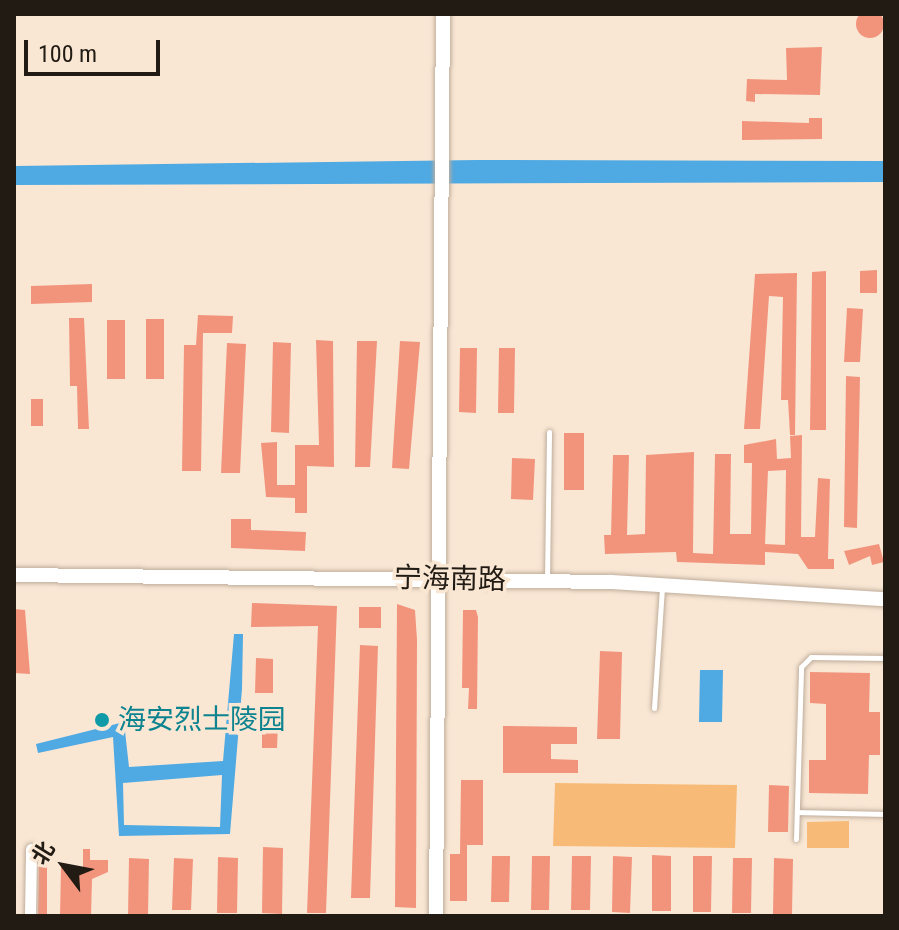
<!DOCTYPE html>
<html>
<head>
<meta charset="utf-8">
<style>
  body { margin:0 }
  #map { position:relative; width:899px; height:930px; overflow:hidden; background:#f9e7d4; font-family:"Roboto Condensed","Noto Sans SC",sans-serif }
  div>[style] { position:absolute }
  .green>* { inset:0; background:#f8bb77 }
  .water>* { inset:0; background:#4fa9e2 }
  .building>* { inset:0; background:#f2947c }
  .round { border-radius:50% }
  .roads { filter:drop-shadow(0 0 2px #bfad9b) drop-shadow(0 0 2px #bfad9b) }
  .service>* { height:5px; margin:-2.5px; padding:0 2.5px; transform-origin:2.5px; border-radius:2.5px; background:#fff }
  .minor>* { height:11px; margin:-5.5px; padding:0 5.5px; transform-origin:5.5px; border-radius:5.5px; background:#fff }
  .tertiary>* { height:14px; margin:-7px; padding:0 7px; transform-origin:7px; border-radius:7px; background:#fff }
  .dots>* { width:22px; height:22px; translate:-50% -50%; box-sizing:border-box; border:4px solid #f9e7d4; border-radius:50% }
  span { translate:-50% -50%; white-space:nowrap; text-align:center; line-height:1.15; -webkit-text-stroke:7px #f9e7d4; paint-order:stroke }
  .street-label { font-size:28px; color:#211b14 }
  .culture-label { font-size:28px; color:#0d838f }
  .left { translate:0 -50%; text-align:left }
  .frame { position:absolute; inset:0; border:16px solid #211b14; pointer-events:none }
  .north { position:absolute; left:24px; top:826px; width:80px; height:80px; -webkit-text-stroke:6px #f9e7d4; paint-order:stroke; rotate:302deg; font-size:22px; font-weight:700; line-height:32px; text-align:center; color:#211b14 }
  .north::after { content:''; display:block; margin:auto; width:28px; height:36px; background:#211b14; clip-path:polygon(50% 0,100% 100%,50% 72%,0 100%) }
  .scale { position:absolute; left:24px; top:40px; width:136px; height:36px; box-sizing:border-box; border:4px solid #211b14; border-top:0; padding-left:10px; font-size:24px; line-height:28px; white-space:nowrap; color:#211b14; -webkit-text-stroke:6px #f9e7d4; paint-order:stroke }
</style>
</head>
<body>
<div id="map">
  <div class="green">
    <div style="clip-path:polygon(555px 783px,737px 785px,735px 848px,553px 846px)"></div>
    <div style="clip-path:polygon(849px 821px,849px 848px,807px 848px,807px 822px)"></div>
  </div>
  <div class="water">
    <div style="clip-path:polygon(477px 160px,885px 161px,885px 182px,14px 185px,14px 166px)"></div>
    <div style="clip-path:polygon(evenodd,234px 634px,243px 634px,242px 689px,230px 834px,119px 836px,113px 737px,38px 753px,36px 744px,124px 722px,129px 767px,223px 761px,234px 634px,222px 775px,220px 827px,124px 825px,123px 783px,222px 775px)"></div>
    <div style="clip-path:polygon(700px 670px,723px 670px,722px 722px,699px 722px)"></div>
  </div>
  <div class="building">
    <div class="round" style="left:856px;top:10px;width:28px;height:28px"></div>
    <div style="clip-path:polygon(822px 47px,820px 95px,755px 94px,755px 102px,746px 101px,747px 79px,787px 80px,786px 48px)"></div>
    <div style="clip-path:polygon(809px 118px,822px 118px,822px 139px,742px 140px,742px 121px,809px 123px)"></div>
    <div style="clip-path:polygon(877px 270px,877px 293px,860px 293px,860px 271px)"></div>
    <div style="clip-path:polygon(826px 271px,826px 430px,810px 430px,812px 272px)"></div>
    <div style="clip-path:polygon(797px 273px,795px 435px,790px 435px,788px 400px,781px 400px,783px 297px,769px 296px,760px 429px,744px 429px,755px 274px)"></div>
    <div style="clip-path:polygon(92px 284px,92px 302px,31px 304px,31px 286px)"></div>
    <div style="clip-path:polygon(847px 308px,863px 309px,860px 362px,844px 362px)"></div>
    <div style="clip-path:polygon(198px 315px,233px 316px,232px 333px,203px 333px,201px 471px,182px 471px,184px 345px,196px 345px)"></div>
    <div style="clip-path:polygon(69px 318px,84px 318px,89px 429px,78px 429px,77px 386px,70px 386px)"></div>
    <div style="clip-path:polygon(146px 319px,164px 319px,164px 379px,146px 379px)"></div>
    <div style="clip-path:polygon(107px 320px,125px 320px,125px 379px,107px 379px)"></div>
    <div style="clip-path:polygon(316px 340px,333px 341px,334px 467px,307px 466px,307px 513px,295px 513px,295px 498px,266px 497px,261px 443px,277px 442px,277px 485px,295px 485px,295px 445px,319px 445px)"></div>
    <div style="clip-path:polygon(357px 341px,377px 341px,370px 467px,355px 467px)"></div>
    <div style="clip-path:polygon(400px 341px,420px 342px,409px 469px,392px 468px)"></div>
    <div style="clip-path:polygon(273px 342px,291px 343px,289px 433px,271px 432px)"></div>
    <div style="clip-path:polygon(227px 343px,246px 344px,240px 473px,221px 473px)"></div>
    <div style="clip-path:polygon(460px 348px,477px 348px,476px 413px,459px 412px)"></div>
    <div style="clip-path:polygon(499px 348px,515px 348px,514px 413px,498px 413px)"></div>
    <div style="clip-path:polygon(846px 376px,860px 377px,857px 528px,844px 527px)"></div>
    <div style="clip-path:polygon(31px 399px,43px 399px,43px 426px,31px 426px)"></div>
    <div style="clip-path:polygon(564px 433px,584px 433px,584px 490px,564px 490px)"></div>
    <div style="clip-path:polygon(evenodd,802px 435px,801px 537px,815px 537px,818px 478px,830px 479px,828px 559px,834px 559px,834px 569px,808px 569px,798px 554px,765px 552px,765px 565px,677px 562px,676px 552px,605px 554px,604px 535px,611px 535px,613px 455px,629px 455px,627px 535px,645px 534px,646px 455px,694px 452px,693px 553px,713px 554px,715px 454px,731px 454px,730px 534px,751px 534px,752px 463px,744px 463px,744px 445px,776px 439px,777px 459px,791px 458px,790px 436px,802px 435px,786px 470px,785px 545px,765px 544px,768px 471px,786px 470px)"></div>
    <div style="clip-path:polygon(512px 458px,535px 459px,533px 500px,511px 499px)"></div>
    <div style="clip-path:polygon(231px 519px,251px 519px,251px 530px,306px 532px,305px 551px,231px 548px)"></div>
    <div style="clip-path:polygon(879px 544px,884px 562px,872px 565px,870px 556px,849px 565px,844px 551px)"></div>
    <div style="clip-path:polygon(252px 603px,337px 606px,326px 913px,307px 913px,318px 626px,251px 627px)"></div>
    <div style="clip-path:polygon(397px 604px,415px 610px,417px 640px,416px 908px,395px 907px)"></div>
    <div style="clip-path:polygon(359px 607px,381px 607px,381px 628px,359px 628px)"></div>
    <div style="clip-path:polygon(14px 609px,25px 610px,30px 674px,14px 673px)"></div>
    <div style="clip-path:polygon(463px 610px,476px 610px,478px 617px,477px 709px,468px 709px,469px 688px,462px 688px)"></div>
    <div style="clip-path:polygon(360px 645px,378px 646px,370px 898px,351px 898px)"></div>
    <div style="clip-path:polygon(600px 651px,622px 652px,620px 739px,597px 739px)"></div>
    <div style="clip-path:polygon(256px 658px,273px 659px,273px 693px,255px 693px)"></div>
    <div style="clip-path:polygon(810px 672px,870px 673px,869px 712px,880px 712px,880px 755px,869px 755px,868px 794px,809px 793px,809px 760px,826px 760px,826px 704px,810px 703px)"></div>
    <div style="clip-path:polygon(262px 724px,278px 724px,277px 748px,262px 748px)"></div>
    <div style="clip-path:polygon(503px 726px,577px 727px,577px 744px,551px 744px,551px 759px,578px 760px,578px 773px,503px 773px)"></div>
    <div style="clip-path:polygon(461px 780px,483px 780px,483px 845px,467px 845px,467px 901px,450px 901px,450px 854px,460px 854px)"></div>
    <div style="clip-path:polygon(769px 785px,789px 786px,788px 832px,768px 832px)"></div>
    <div style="clip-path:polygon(263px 847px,283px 848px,282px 914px,262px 913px)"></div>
    <div style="clip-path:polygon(83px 849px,90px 849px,90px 860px,108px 860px,108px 872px,92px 879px,91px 916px,60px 916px,61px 867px,83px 867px)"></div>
    <div style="clip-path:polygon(652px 855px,671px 856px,671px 911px,652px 911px)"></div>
    <div style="clip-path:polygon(492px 856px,510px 856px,509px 902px,491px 902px)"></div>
    <div style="clip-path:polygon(532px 856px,550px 856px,549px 910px,531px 910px)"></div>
    <div style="clip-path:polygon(572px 856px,591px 856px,590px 910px,571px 910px)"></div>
    <div style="clip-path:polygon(613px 856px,632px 857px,630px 913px,612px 912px)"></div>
    <div style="clip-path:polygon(693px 856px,712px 856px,711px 912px,693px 912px)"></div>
    <div style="clip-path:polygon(218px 857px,238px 858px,237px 913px,217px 913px)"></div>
    <div style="clip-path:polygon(39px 858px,47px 858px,47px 916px,38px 916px)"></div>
    <div style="clip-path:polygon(129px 858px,149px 859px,148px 916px,128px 916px)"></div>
    <div style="clip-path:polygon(174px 858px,193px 859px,191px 910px,172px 910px)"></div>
    <div style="clip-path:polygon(733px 858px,752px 858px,751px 913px,732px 913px)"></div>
    <div style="clip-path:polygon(774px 858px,793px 859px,792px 914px,773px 914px)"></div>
  </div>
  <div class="roads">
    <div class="service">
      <div style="left:547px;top:579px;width:147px;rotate:-89.2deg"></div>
      <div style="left:654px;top:708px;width:122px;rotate:-86.2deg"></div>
      <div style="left:797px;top:812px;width:88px;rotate:1.3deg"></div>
      <div style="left:796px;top:839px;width:172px;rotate:-88.3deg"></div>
      <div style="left:801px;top:667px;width:14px;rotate:-45deg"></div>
      <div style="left:811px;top:657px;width:74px;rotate:0.8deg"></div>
    </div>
    <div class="minor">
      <div style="left:30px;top:916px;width:67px;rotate:-89.1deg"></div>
    </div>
    <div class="tertiary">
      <div style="left:14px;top:575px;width:597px;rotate:0.67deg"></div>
      <div style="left:611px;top:582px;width:275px;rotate:3.6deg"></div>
      <div style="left:436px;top:916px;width:902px;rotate:-89.56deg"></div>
    </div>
  </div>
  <div class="dots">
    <div style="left:102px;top:720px;background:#0f9aa8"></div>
  </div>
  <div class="street-label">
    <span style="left:450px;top:579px;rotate:1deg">宁海南路</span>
  </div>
  <div class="culture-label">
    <span class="left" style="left:118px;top:720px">海安烈士陵园</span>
  </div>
  <div class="frame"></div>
  <div class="north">北</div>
  <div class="scale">100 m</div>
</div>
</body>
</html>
